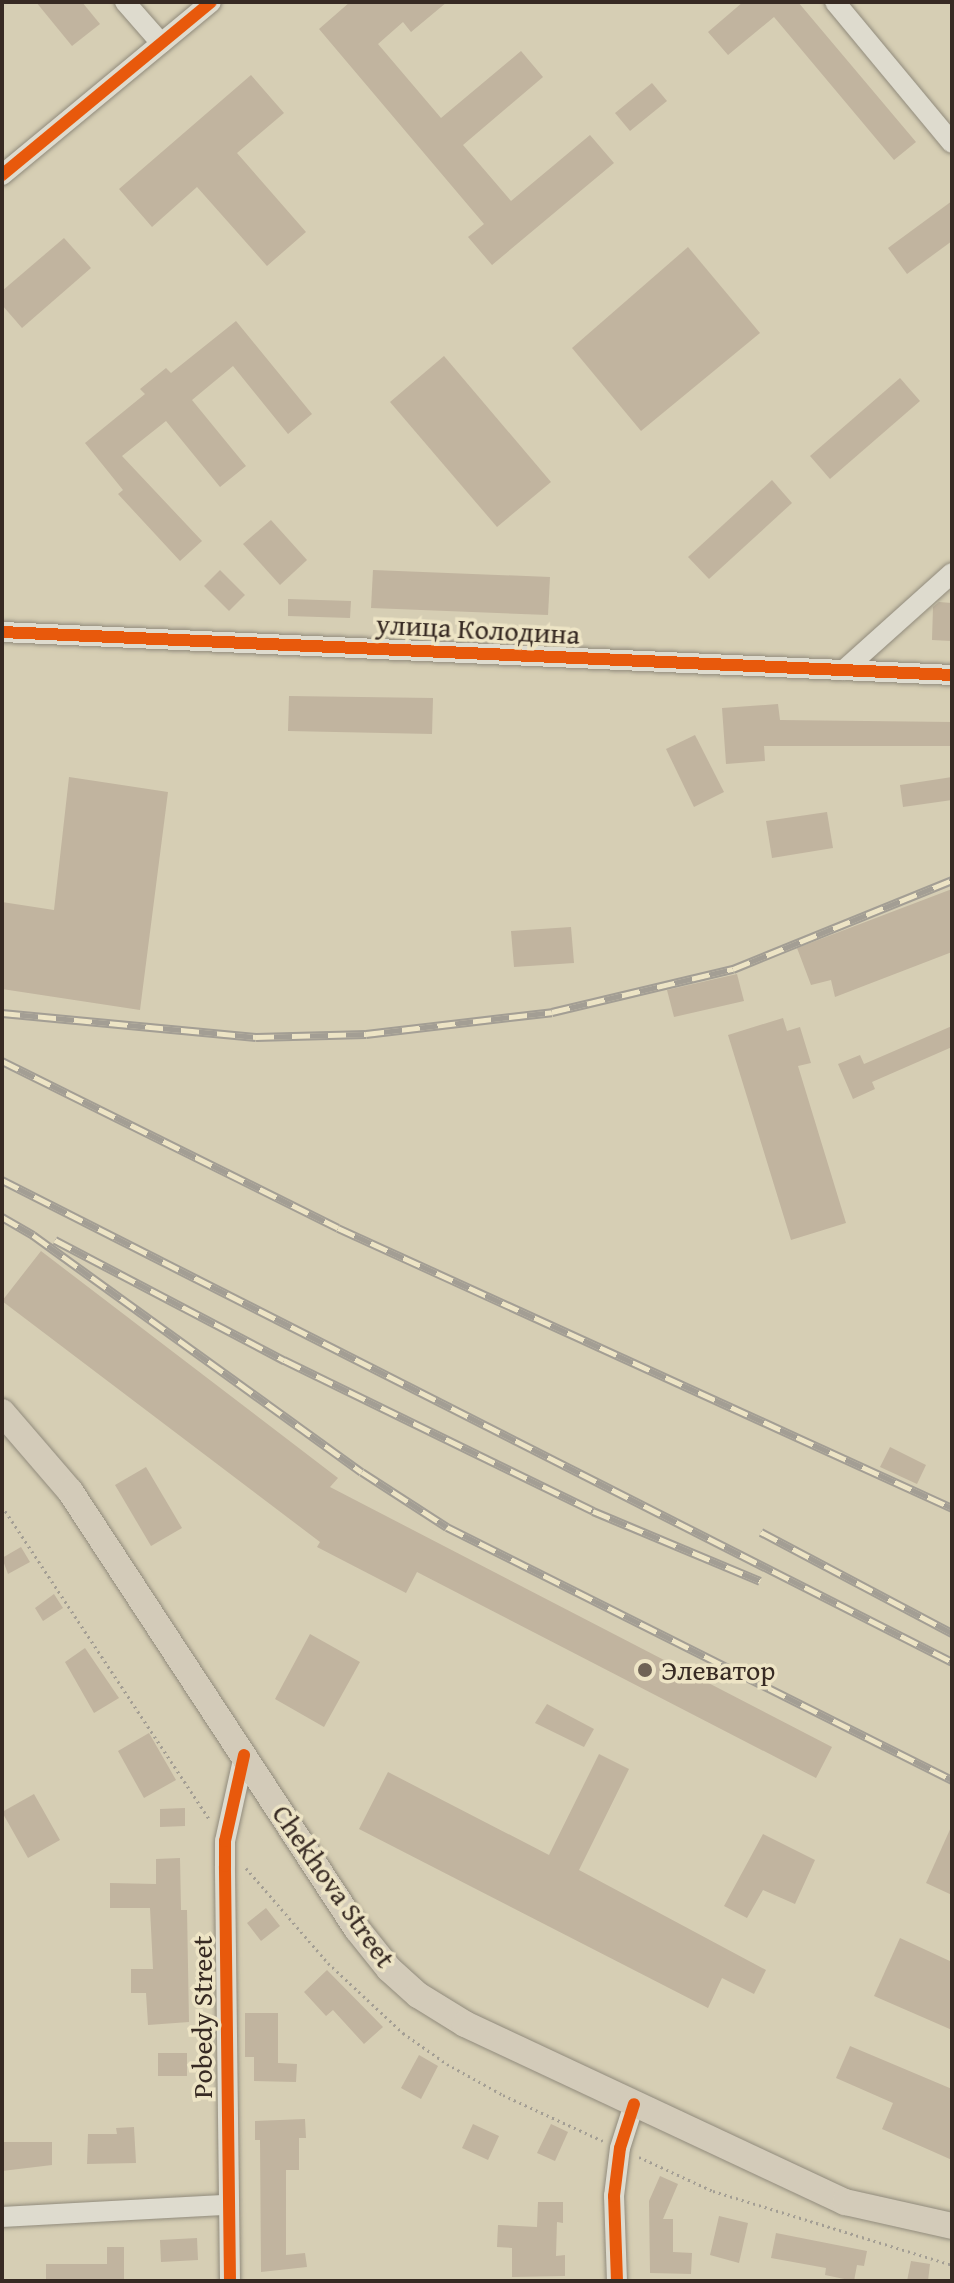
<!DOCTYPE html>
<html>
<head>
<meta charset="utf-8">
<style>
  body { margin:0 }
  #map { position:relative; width:954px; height:2283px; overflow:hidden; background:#d6ceb4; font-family:"Gentium Book Plus",serif }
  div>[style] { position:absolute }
  .building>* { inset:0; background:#c1b49f }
  .path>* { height:3px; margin-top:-1.5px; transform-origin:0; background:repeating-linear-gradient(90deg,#a39e94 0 2px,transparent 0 6px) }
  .roads { filter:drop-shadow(0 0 2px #918b7c) drop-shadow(0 0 2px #918b7c) }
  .minor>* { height:20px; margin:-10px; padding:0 10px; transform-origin:10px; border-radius:10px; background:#dedbce }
  .major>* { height:26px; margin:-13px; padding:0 13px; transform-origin:13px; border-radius:13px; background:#d3cbb9 }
  .rail>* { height:9px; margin-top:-4.5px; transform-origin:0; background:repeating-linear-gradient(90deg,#ede4c5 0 18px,#a39e94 0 36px); box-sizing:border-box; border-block:2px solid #a39e94 }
  .cycleway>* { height:12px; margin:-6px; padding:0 6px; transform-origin:6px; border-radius:6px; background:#e8590c }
  .dots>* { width:22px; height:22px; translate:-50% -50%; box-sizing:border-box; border:4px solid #ede4c5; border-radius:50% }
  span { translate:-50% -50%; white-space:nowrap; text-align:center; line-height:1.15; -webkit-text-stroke:7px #ede4c5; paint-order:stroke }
  .street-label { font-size:28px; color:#372a23 }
  .poi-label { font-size:28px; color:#372a23 }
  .left { translate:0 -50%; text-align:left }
  .frame { position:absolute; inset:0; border:4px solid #372a23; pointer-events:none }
</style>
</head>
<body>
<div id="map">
  <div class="building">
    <div style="clip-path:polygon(36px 2px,82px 2px,100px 24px,72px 46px)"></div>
    <div style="clip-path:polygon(350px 2px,447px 2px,411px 32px,403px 22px,378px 44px,441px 118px,521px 51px,543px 77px,463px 145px,511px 201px,590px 135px,614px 163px,492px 265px,468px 237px,484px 224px,319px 29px)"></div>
    <div style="clip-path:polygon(743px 2px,798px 2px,916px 142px,894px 160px,774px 17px,728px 55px,708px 32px)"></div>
    <div style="clip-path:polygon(251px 75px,284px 113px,237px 153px,306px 232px,267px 266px,197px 187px,152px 227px,119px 189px)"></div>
    <div style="clip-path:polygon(652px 83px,667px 101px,630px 131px,615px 113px)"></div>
    <div style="clip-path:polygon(952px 201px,952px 241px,907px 274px,888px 248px)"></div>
    <div style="clip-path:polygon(64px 238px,91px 268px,22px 328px,2px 305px,2px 291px)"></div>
    <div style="clip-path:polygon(688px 247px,760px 333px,641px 431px,572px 348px)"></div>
    <div style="clip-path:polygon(236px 321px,312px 414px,288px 434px,233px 366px,192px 400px,246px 466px,220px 487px,166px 421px,122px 456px,202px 541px,180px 561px,118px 494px,123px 490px,85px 443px,145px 394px,140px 389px,166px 368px,171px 373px)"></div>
    <div style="clip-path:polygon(444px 356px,551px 482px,497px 527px,390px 402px)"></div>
    <div style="clip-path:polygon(900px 378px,920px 401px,830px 479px,810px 456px)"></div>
    <div style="clip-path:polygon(772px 480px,792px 503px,709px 579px,688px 557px)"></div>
    <div style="clip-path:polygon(271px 520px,307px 560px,280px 585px,243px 544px)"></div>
    <div style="clip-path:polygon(220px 570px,245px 595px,229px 611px,204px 586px)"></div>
    <div style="clip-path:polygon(373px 570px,550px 577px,548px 615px,371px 608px)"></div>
    <div style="clip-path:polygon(288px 599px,351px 601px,350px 618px,288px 616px)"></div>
    <div style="clip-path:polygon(939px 602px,952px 603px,952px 641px,932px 640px,933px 607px)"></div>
    <div style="clip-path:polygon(289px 696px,433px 698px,432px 734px,288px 731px)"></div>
    <div style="clip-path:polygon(778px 704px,780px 720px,952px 722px,952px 746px,764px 746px,765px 761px,726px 764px,722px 708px)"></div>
    <div style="clip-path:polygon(695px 735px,724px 792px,694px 807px,666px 749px)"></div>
    <div style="clip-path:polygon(69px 777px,168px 792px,140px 1010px,2px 989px,2px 902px,54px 910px)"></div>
    <div style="clip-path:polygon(952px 777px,952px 800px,903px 807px,900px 785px)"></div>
    <div style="clip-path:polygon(827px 812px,833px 848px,772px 858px,766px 821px)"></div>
    <div style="clip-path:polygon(952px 889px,952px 952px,835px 997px,831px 980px,811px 985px,797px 948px)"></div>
    <div style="clip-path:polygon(571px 927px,574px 963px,514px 967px,511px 931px)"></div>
    <div style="clip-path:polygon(737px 974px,744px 1001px,674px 1017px,667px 990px)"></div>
    <div style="clip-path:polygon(783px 1018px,787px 1031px,800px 1027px,811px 1063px,798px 1066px,846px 1223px,791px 1240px,728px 1035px)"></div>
    <div style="clip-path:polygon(952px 1026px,952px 1047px,872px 1082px,875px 1089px,853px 1099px,838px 1064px,860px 1055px,864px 1064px)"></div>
    <div style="clip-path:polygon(41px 1251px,338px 1478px,330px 1487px,832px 1747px,816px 1778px,417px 1572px,406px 1593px,317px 1547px,320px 1542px,2px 1301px)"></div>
    <div style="clip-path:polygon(890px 1447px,926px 1465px,917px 1484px,880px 1467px)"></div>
    <div style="clip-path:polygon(146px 1467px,182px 1528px,151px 1546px,115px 1485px)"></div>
    <div style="clip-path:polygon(21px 1547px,30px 1562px,8px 1574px,2px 1558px)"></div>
    <div style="clip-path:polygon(54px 1594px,63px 1608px,43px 1621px,35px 1608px)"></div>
    <div style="clip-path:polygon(310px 1634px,360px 1662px,324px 1727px,275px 1699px)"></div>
    <div style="clip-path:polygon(85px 1648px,119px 1698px,94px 1713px,65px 1662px)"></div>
    <div style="clip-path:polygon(547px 1704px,594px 1729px,584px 1747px,535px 1723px)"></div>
    <div style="clip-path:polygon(149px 1733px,176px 1780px,144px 1798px,118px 1751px)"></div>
    <div style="clip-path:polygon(599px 1754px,629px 1769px,579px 1870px,766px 1970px,754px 1994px,722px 1978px,708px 2008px,359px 1829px,388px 1772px,549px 1855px)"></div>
    <div style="clip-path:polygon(34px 1794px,60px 1840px,28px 1858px,2px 1812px)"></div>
    <div style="clip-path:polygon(185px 1808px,185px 1826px,160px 1827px,160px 1809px)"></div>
    <div style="clip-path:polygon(952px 1825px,952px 1895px,926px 1883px)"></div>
    <div style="clip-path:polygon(763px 1834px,815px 1860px,795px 1904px,763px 1890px,747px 1918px,724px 1906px)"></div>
    <div style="clip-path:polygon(180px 1858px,181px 1910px,187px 1910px,189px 2022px,148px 2025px,146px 1993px,131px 1993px,131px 1969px,153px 1969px,150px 1908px,110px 1908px,110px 1883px,156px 1884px,156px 1859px)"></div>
    <div style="clip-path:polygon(266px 1908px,280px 1926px,261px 1941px,247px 1923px)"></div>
    <div style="clip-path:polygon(900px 1938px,952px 1962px,952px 2030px,874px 1996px)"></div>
    <div style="clip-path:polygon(327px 1970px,383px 2027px,364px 2044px,333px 2010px,326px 2016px,304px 1992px)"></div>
    <div style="clip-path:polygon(245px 2013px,278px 2013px,278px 2063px,297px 2064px,296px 2082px,254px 2081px,254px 2057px,245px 2057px)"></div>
    <div style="clip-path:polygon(850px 2046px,952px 2089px,952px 2160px,882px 2129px,893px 2103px,836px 2078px)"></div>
    <div style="clip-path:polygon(158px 2053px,187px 2053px,187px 2076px,158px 2076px)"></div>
    <div style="clip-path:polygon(419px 2055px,438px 2066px,421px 2099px,401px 2088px)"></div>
    <div style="clip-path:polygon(305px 2119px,306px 2138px,299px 2138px,299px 2170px,286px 2170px,286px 2255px,305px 2253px,307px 2267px,261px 2272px,260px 2140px,255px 2140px,255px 2121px)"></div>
    <div style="clip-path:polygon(473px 2124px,499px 2136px,488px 2160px,462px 2148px)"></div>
    <div style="clip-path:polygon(551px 2124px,568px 2132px,555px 2161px,537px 2153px)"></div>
    <div style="clip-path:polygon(134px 2127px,136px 2163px,87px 2164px,88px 2134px,117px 2134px,116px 2128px)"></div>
    <div style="clip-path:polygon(2px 2142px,52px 2142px,52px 2165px,2px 2171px)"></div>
    <div style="clip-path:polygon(660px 2176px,678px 2184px,663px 2219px,673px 2219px,673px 2252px,692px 2253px,691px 2274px,650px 2273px,649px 2201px)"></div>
    <div style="clip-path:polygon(538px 2202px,563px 2202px,563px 2223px,557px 2222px,556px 2256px,565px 2255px,565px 2276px,512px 2277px,512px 2248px,497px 2247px,498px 2225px,537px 2227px)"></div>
    <div style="clip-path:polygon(719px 2216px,748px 2223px,739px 2263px,710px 2255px)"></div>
    <div style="clip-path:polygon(776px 2233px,867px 2251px,864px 2266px,857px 2265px,854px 2281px,825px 2275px,826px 2268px,771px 2258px)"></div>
    <div style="clip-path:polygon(197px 2238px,198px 2260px,161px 2262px,160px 2240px)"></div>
    <div style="clip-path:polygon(107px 2247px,124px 2247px,124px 2281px,46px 2281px,46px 2264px,107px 2264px)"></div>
    <div style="clip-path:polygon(911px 2261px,930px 2264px,928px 2281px,907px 2281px)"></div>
  </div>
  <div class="path">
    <div style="left:2px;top:1506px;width:377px;rotate:56.5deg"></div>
    <div style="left:246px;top:1868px;width:125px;rotate:49.2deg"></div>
    <div style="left:328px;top:1963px;width:103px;rotate:43deg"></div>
    <div style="left:403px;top:2033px;width:54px;rotate:35.2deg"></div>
    <div style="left:447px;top:2064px;width:64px;rotate:29deg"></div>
    <div style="left:503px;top:2095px;width:110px;rotate:24.7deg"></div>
    <div style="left:639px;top:2157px;width:81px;rotate:24.7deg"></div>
    <div style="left:713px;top:2191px;width:250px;rotate:17.2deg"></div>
  </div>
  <div class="roads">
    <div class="minor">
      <div style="left:125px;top:2px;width:55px;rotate:48.7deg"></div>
      <div style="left:835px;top:2px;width:183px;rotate:50.3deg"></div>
      <div style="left:2px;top:175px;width:271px;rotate:-39.6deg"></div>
      <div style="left:2px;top:632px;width:951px;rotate:2.59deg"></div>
      <div style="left:844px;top:670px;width:145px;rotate:-41.9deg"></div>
      <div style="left:2px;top:2217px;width:225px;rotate:-3.1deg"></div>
      <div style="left:230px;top:2281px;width:415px;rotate:-90.7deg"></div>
      <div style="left:225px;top:1866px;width:25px;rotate:-90deg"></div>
      <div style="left:225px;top:1841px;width:88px;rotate:-77.5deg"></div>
      <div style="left:617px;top:2281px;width:85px;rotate:-92deg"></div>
      <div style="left:614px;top:2196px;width:48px;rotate:-82.9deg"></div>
      <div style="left:620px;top:2148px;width:46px;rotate:-72.3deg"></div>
    </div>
    <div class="major">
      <div style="left:2px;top:1412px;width:104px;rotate:49.3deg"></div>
      <div style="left:70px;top:1491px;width:524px;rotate:56.77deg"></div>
      <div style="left:357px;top:1929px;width:51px;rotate:51.3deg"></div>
      <div style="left:389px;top:1969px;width:39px;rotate:42deg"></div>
      <div style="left:418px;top:1995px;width:55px;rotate:31.7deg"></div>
      <div style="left:465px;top:2024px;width:420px;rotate:25.1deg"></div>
      <div style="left:845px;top:2202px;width:110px;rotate:12.6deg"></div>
    </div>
  </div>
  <div class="rail">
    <div style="left:2px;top:1013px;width:255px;rotate:5.4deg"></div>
    <div style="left:256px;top:1037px;width:110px;rotate:-1.6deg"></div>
    <div style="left:366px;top:1034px;width:187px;rotate:-6.7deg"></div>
    <div style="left:552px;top:1012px;width:186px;rotate:-13.4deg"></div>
    <div style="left:733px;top:969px;width:236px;rotate:-22.1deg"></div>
    <div style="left:2px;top:1061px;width:375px;rotate:26.4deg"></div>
    <div style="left:338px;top:1228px;width:675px;rotate:24.51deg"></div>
    <div style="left:2px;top:1180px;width:1065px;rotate:26.9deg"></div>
    <div style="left:2px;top:1217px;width:36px;rotate:30deg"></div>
    <div style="left:33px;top:1235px;width:405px;rotate:35.8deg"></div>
    <div style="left:362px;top:1472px;width:101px;rotate:32.9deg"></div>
    <div style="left:447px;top:1527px;width:565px;rotate:26.61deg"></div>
    <div style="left:55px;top:1240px;width:259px;rotate:27.7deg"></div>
    <div style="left:284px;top:1360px;width:344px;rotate:26deg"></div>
    <div style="left:593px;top:1511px;width:181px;rotate:22.7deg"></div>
    <div style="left:761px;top:1532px;width:216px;rotate:27.9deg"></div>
  </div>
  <div class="cycleway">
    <div style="left:2px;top:175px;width:271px;rotate:-39.6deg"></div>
    <div style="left:2px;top:632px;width:951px;rotate:2.59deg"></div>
    <div style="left:230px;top:2281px;width:415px;rotate:-90.7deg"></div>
    <div style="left:225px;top:1866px;width:25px;rotate:-90deg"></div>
    <div style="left:225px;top:1841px;width:88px;rotate:-77.5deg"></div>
    <div style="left:617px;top:2281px;width:85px;rotate:-92deg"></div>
    <div style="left:614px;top:2196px;width:48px;rotate:-82.9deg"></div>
    <div style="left:620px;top:2148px;width:46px;rotate:-72.3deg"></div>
  </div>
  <div class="dots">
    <div style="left:645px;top:1670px;background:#6f6356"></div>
  </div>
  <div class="street-label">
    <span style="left:478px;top:629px;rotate:3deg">улица Колодина</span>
    <span style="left:334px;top:1886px;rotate:55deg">Chekhova Street</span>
    <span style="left:202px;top:2017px;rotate:-90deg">Pobedy Street</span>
  </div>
  <div class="poi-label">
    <span class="left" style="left:661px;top:1670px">Элеватор</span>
  </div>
  <div class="frame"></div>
</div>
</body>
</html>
